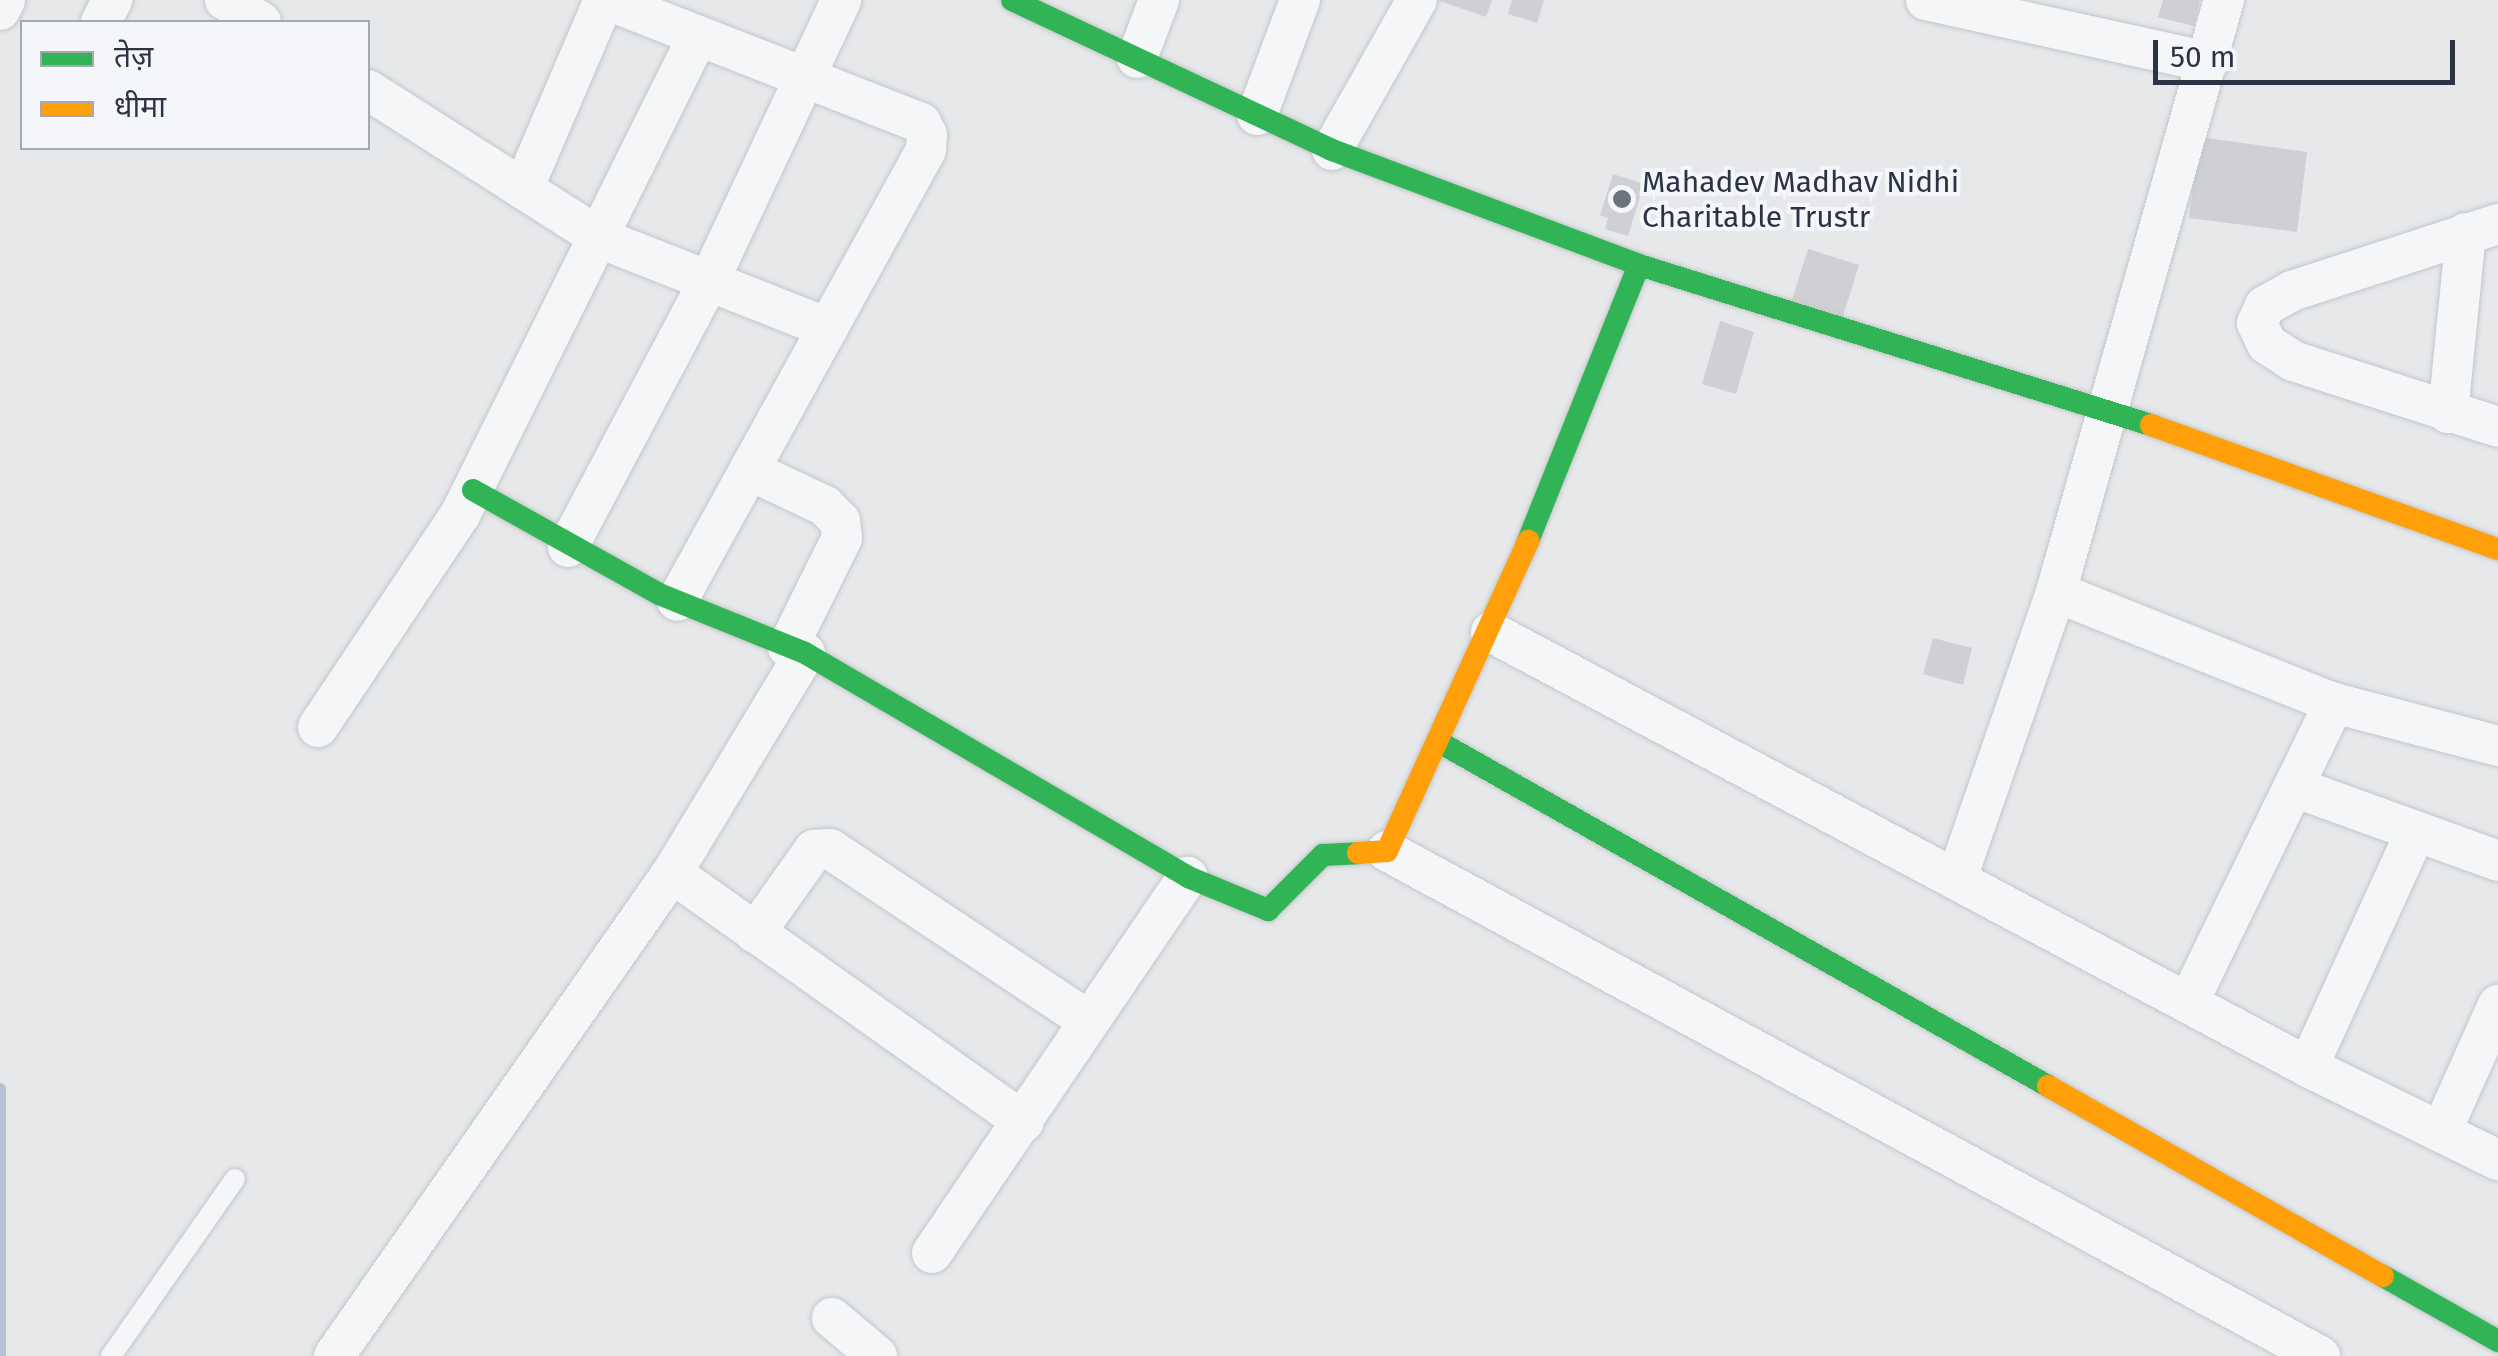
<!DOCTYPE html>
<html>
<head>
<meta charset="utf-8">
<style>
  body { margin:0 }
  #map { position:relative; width:2498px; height:1356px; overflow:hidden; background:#e6e8ea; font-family:"Fira Sans","Noto Sans Devanagari",sans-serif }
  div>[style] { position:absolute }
  .stream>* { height:12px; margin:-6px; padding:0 6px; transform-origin:6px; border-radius:6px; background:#b4c4d5 }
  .building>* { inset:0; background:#ced0d3 }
  .roads { filter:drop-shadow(0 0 2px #c4c6c8) drop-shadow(0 0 2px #c4c6c8) }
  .lane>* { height:20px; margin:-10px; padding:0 10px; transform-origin:10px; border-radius:10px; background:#f5f6f7 }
  .street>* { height:40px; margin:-20px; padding:0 20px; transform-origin:20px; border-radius:20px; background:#f5f6f7 }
  .fast>* { height:22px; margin:-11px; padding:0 11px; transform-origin:11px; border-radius:11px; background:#30b455 }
  .slow>* { height:22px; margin:-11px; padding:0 11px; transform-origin:11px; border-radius:11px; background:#ff9f0a }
  .dots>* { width:28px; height:28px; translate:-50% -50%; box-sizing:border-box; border:5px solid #f4f6f9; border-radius:50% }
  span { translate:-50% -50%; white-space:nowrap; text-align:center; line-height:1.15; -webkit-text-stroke:8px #f4f6f9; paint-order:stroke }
  .poi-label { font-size:30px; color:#2b3445 }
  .left { translate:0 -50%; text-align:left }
  .legend { position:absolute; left:20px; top:20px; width:350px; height:130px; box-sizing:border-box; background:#f4f6f9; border:2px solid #a4a8b1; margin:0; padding:12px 18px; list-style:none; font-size:30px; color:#2b3445 }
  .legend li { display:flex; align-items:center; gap:20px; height:50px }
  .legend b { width:50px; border:2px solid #a4a8b1 }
  .scale { position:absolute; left:2153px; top:40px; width:302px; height:45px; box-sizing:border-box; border:5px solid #2b3445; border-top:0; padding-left:12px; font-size:30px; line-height:35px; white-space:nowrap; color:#2b3445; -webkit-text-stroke:8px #f4f6f9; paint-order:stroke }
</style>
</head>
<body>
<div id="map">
  <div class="stream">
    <div style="left:0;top:1089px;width:267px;rotate:90deg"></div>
  </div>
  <div class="building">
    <div style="clip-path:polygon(1437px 0,1492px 0,1486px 17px)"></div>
    <div style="clip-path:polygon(1512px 0,1544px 0,1537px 23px,1508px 14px)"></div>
    <div style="clip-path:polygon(2163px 0,2200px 0,2194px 26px,2158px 17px)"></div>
    <div style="clip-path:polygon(2199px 137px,2307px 152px,2297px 232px,2189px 218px)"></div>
    <div style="clip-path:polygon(1613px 174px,1644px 184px,1628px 236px,1605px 229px,1608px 218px,1600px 215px)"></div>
    <div style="clip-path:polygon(1808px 249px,1859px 265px,1842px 319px,1791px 303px)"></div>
    <div style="clip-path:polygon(1720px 321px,1754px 332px,1736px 394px,1702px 384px)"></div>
    <div style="clip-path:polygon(1933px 638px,1972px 648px,1963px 685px,1923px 674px)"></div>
  </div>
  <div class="roads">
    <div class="lane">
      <div style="left:111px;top:1356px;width:216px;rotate:-55deg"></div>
    </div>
    <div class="street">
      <div style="left:225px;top:0;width:42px;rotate:31.4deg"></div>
      <div style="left:607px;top:0;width:337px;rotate:21.4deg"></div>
      <div style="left:921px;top:123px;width:13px;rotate:63deg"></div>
      <div style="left:927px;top:135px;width:15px;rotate:94deg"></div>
      <div style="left:926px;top:150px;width:515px;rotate:118.9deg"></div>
      <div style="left:1926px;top:0;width:289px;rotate:12.4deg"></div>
      <div style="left:0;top:10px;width:11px;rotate:-63deg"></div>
      <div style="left:101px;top:22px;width:25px;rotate:-63deg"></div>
      <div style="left:1137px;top:58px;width:62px;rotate:-69.2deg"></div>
      <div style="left:368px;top:90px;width:277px;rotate:32.5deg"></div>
      <div style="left:602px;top:239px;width:243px;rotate:21.5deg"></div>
      <div style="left:1257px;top:115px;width:123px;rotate:-69.5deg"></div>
      <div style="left:1332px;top:150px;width:172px;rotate:-60.5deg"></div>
      <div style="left:523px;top:189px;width:206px;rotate:-66.8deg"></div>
      <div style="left:2498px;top:224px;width:217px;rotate:162deg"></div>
      <div style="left:2292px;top:291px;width:31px;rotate:151deg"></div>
      <div style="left:2265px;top:306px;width:19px;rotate:115deg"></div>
      <div style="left:2257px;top:323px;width:23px;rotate:65deg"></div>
      <div style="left:2267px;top:344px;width:31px;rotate:33deg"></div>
      <div style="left:2293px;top:361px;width:215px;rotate:17.8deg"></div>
      <div style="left:2448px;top:413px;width:181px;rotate:-84.3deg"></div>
      <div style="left:749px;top:470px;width:84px;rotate:25.3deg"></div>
      <div style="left:825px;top:506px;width:21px;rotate:45deg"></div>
      <div style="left:840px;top:521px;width:17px;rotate:83deg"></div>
      <div style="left:842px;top:538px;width:122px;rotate:116.4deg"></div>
      <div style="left:568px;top:547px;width:303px;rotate:-62.1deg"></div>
      <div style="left:710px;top:279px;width:308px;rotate:-64.8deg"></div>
      <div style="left:2056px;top:592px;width:299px;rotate:21.8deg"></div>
      <div style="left:2334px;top:703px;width:170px;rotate:14.7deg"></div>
      <div style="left:1491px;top:632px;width:926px;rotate:28.03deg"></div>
      <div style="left:2308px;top:1067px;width:212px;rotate:26.1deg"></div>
      <div style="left:318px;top:727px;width:255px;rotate:-56.2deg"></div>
      <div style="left:460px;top:515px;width:530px;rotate:-63.58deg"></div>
      <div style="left:2294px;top:787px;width:217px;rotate:19.9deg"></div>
      <div style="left:1387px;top:851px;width:1061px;rotate:28.43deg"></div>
      <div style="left:672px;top:873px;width:431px;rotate:35.3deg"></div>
      <div style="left:1957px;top:878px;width:303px;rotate:-70.9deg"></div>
      <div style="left:2056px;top:592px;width:615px;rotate:-74.16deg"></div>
      <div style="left:755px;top:933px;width:102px;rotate:-54.6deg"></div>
      <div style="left:814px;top:850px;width:16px;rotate:-4deg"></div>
      <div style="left:830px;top:849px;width:309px;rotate:33.6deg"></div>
      <div style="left:2188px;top:1003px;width:334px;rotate:-64deg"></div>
      <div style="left:2308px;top:1067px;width:255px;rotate:-65.4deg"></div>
      <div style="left:2442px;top:1130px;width:137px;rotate:-65.9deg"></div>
      <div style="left:932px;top:1253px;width:455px;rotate:-55.8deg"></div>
      <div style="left:832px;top:1318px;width:59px;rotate:40.2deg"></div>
      <div style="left:334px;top:1356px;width:590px;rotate:-55.02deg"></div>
      <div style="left:672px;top:873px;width:257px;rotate:-58.8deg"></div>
    </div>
    <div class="fast">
      <div style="left:1012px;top:0;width:353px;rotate:25.1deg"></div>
      <div style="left:1332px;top:150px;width:328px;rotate:20.5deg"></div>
      <div style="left:1639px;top:265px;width:536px;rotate:17.35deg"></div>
      <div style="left:473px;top:490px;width:213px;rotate:29.2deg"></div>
      <div style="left:659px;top:594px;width:157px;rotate:22deg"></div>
      <div style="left:805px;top:653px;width:444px;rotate:30.3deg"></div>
      <div style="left:1188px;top:877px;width:87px;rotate:22.4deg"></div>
      <div style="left:1268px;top:910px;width:78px;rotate:-45deg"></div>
      <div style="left:1323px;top:855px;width:35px;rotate:-3deg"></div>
      <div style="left:1528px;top:541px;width:297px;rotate:-68.1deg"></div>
      <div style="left:1439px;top:742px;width:699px;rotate:29.46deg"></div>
      <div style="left:2383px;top:1276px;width:132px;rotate:29.5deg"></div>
    </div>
    <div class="slow">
      <div style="left:2151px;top:425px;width:368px;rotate:19.7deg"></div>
      <div style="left:1358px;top:853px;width:29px;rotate:-4deg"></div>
      <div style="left:1387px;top:851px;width:341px;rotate:-65.5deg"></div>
      <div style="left:2048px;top:1086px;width:385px;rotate:29.6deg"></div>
    </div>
  </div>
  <div class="dots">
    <div style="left:1622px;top:199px;background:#6c737f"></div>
  </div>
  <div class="poi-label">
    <span class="left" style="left:1642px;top:199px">Mahadev Madhav Nidhi<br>Charitable Trustr</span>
  </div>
  <ul class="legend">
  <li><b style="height:12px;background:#30b455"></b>तेज़</li>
  <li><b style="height:12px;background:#ff9f0a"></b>धीमा</li>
  </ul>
  <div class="scale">50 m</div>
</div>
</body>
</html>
